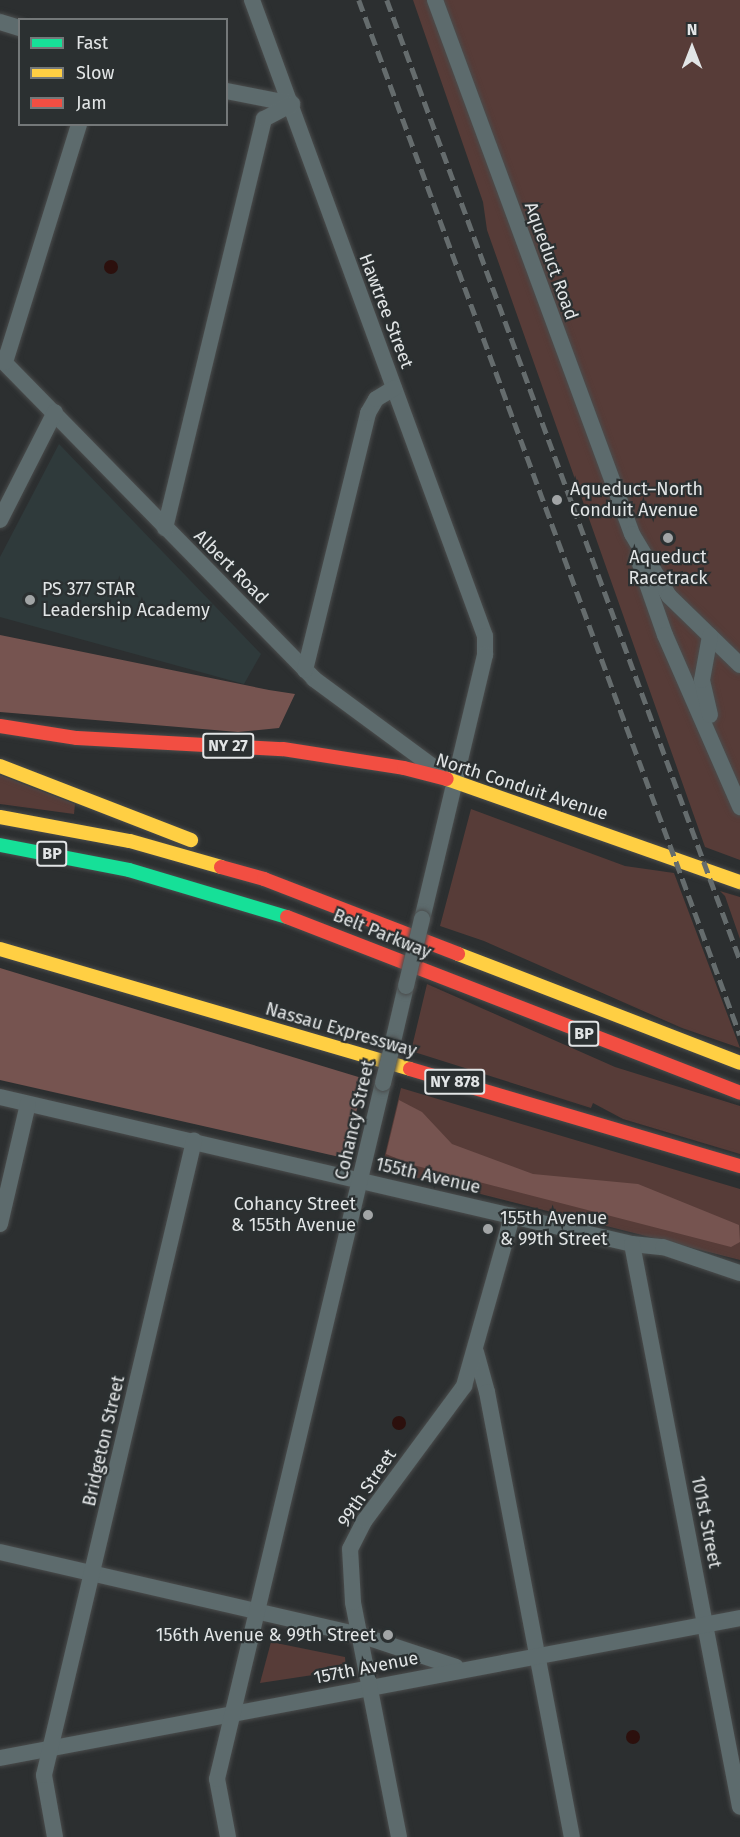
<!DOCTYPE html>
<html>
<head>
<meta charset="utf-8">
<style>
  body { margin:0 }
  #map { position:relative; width:740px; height:1837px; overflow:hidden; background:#2c2f30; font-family:"Fira Sans",sans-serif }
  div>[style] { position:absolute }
  .built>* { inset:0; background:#2f3a3b }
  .green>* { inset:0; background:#573c38 }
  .forest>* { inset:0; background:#765450 }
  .water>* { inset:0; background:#2c100d }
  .round { border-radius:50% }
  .roads { filter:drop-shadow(0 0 2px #4a4c4c) drop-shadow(0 0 2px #4a4c4c) }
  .street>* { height:16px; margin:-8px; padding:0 8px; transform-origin:8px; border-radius:8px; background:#5d6b6d }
  .fast>* { height:14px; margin:-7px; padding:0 7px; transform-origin:7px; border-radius:7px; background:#16e098 }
  .slow>* { height:14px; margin:-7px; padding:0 7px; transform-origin:7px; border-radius:7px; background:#ffcf43 }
  .jam>* { height:14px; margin:-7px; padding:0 7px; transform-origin:7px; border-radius:7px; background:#f24e42 }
  .rail>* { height:4.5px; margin-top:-2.25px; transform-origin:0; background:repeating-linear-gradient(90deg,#656c6d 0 12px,transparent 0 18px) }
  .bridges { filter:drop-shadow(0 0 2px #4a4c4c) drop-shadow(0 0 2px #4a4c4c) }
  .street-bridge>* { height:16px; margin:-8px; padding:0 8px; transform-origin:8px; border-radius:8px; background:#5d6b6d }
  .dots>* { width:16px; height:16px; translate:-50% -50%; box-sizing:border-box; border:3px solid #2b3031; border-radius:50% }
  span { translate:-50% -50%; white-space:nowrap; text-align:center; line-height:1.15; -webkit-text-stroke:4.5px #2b3031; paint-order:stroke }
  .shield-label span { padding:2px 4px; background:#2b3031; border:2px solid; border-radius:4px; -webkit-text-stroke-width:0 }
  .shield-label { font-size:16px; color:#e2e5e6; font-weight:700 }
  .street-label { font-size:18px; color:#e2e5e6 }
  .poi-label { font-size:18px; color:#e2e5e6 }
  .left { translate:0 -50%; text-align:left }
  .right { translate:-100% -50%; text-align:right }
  .legend { position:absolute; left:18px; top:18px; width:210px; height:108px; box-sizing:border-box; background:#2b3031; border:2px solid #747879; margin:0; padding:8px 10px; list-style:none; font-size:18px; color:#e2e5e6 }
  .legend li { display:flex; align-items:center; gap:12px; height:30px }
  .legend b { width:30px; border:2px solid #747879 }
  .north { position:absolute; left:662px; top:18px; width:60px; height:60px; -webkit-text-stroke:4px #2b3031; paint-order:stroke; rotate:0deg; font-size:16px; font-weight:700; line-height:24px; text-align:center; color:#e2e5e6 }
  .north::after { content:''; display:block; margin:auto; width:21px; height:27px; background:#e2e5e6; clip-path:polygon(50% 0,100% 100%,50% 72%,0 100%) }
</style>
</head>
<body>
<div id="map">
  <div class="built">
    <div style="clip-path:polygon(59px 444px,261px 654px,244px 684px,0 617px,0 557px)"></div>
  </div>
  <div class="green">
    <div style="clip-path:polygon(413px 0,740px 0,740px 860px,705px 847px,487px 230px,483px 202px)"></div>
    <div style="clip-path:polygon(0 775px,75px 804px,74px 814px,0 804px)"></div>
    <div style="clip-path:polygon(471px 809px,625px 866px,674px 873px,740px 1048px,682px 1028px,484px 941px,440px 926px)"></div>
    <div style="clip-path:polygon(720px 891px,740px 897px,740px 939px,725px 896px)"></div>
    <div style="clip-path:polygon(427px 984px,615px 1067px,740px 1106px,740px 1154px,623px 1119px,593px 1103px,591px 1108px,411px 1051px)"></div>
    <div style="clip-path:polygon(401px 1088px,740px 1189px,740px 1260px,386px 1170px,388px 1164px,383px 1163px)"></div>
    <div style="clip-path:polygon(271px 1642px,345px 1657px,346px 1670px,260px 1683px)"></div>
  </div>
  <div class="forest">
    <div style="clip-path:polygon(0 635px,269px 690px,295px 694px,279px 728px,238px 732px,0 712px)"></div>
    <div style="clip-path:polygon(0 968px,365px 1079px,344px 1158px,0 1080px)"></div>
    <div style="clip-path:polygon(399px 1100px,422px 1112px,452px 1144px,533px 1174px,638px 1184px,739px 1225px,740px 1242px,731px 1247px,413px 1165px,386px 1154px)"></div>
  </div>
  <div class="water">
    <div class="round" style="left:104px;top:260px;width:14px;height:14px"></div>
    <div class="round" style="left:392px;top:1416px;width:14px;height:14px"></div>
    <div class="round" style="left:626px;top:1730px;width:14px;height:14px"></div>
  </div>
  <div class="roads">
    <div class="street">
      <div style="left:252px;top:0;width:677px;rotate:69.88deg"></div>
      <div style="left:485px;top:636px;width:19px;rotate:90deg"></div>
      <div style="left:485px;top:655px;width:271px;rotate:103.4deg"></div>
      <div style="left:435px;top:0;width:569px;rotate:69.75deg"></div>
      <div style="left:632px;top:534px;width:72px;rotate:59.2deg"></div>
      <div style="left:669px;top:596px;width:99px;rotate:44.2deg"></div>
      <div style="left:0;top:22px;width:21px;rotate:17deg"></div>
      <div style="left:226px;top:91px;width:67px;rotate:11.1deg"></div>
      <div style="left:0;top:358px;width:449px;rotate:45.6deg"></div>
      <div style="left:314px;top:679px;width:152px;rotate:36.4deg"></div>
      <div style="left:5px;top:362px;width:249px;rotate:-72.7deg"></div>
      <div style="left:0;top:520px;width:121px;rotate:-63deg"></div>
      <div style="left:165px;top:528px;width:421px;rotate:-76.4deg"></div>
      <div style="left:264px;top:119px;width:32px;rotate:-28deg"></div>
      <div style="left:638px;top:558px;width:82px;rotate:70.7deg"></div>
      <div style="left:665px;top:635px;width:188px;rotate:66.4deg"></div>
      <div style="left:305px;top:670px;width:265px;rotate:-76.2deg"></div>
      <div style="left:368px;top:413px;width:16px;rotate:-60deg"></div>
      <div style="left:376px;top:399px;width:21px;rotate:-31deg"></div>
      <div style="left:710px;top:715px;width:36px;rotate:-103deg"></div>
      <div style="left:702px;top:680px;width:45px;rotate:-79.7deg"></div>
      <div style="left:392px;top:1046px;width:62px;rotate:-76.9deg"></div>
      <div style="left:0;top:1097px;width:649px;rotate:13.09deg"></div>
      <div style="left:632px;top:1244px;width:31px;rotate:6deg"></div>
      <div style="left:663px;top:1247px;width:81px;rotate:18.7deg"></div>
      <div style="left:0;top:1224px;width:123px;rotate:-76.9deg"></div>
      <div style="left:632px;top:1244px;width:573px;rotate:79.14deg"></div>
      <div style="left:476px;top:1352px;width:41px;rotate:74.6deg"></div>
      <div style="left:487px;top:1392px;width:453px;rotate:79.2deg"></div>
      <div style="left:0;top:1552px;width:369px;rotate:13deg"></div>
      <div style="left:360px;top:1635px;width:101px;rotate:18.4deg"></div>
      <div style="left:0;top:1758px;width:753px;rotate:-10.71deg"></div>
      <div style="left:55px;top:1837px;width:63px;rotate:-100.1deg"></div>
      <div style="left:44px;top:1775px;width:652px;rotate:-76.69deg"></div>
      <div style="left:228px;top:1837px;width:59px;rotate:-100.7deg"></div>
      <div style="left:217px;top:1779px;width:716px;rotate:-76.59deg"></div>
      <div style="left:399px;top:1837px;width:239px;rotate:-101.1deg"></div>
      <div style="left:353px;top:1602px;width:53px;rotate:-93.2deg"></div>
      <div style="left:350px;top:1549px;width:33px;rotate:-63deg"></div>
      <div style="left:365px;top:1520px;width:167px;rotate:-53.5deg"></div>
      <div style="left:464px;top:1386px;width:177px;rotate:-74.2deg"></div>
    </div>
    <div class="fast">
      <div style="left:0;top:845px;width:131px;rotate:11deg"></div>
      <div style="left:129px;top:870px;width:165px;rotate:16.6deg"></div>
    </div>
    <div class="slow">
      <div style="left:0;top:766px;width:205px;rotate:21.2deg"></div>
      <div style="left:447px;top:779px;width:311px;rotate:19.4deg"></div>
      <div style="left:0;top:817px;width:132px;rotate:10.5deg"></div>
      <div style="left:130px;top:841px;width:95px;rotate:15.9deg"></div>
      <div style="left:0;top:949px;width:427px;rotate:16.3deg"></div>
      <div style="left:458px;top:954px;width:302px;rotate:21.1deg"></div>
    </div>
    <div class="jam">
      <div style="left:0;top:726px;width:78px;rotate:8.9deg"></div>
      <div style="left:77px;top:738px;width:206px;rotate:3.1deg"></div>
      <div style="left:283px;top:749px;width:122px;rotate:8.9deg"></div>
      <div style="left:404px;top:768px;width:44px;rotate:14.3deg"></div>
      <div style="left:221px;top:867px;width:45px;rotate:15.6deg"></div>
      <div style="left:264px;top:879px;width:208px;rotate:21.1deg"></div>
      <div style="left:287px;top:917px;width:486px;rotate:21.2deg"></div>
      <div style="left:410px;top:1069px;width:344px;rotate:16.4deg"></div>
    </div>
  </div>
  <div class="rail">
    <div style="left:359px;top:0;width:1103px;rotate:69.79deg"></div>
    <div style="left:387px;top:0;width:1023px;rotate:69.81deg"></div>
  </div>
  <div class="bridges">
    <div class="street-bridge">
      <div style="left:406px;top:986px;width:69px;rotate:-76.6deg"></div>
      <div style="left:383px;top:1083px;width:38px;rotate:-76deg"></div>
    </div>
  </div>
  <div class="dots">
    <div style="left:557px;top:500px;background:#a2a5a6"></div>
    <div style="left:668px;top:538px;background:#a2a5a6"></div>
    <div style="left:30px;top:600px;background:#a2a5a6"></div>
    <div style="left:368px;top:1215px;background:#a2a5a6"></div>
    <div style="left:488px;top:1229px;background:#a2a5a6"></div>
    <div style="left:388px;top:1635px;background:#a2a5a6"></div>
  </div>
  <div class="shield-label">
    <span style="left:228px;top:746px">NY 27</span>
    <span style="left:52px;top:854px">BP</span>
    <span style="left:584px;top:1034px">BP</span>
    <span style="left:455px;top:1082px">NY 878</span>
  </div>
  <div class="street-label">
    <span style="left:551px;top:261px;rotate:70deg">Aqueduct Road</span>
    <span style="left:386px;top:311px;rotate:69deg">Hawtree Street</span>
    <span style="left:231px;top:567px;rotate:45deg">Albert Road</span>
    <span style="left:522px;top:787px;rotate:18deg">North Conduit Avenue</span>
    <span style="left:382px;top:934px;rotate:22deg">Belt Parkway</span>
    <span style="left:341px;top:1030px;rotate:16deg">Nassau Expressway</span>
    <span style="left:355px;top:1120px;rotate:-77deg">Cohancy Street</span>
    <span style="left:428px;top:1176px;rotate:13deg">155th Avenue</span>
    <span style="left:104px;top:1441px;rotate:-77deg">Bridgeton Street</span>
    <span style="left:367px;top:1488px;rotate:-56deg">99th Street</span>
    <span style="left:706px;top:1522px;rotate:79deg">101st Street</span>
    <span style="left:366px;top:1668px;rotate:-11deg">157th Avenue</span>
  </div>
  <div class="poi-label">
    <span class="left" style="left:570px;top:500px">Aqueduct–North<br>Conduit Avenue</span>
    <span style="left:668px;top:568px">Aqueduct<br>Racetrack</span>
    <span class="left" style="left:42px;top:600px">PS 377 STAR<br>Leadership Academy</span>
    <span class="right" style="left:356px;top:1215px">Cohancy Street<br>&amp; 155th Avenue</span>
    <span class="left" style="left:500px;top:1229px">155th Avenue<br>&amp; 99th Street</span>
    <span class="right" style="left:376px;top:1635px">156th Avenue &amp; 99th Street</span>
  </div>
  <ul class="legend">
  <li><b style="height:8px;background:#16e098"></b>Fast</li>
  <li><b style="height:8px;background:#ffcf43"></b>Slow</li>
  <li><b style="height:8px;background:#f24e42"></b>Jam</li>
  </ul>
  <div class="north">N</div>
</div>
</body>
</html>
